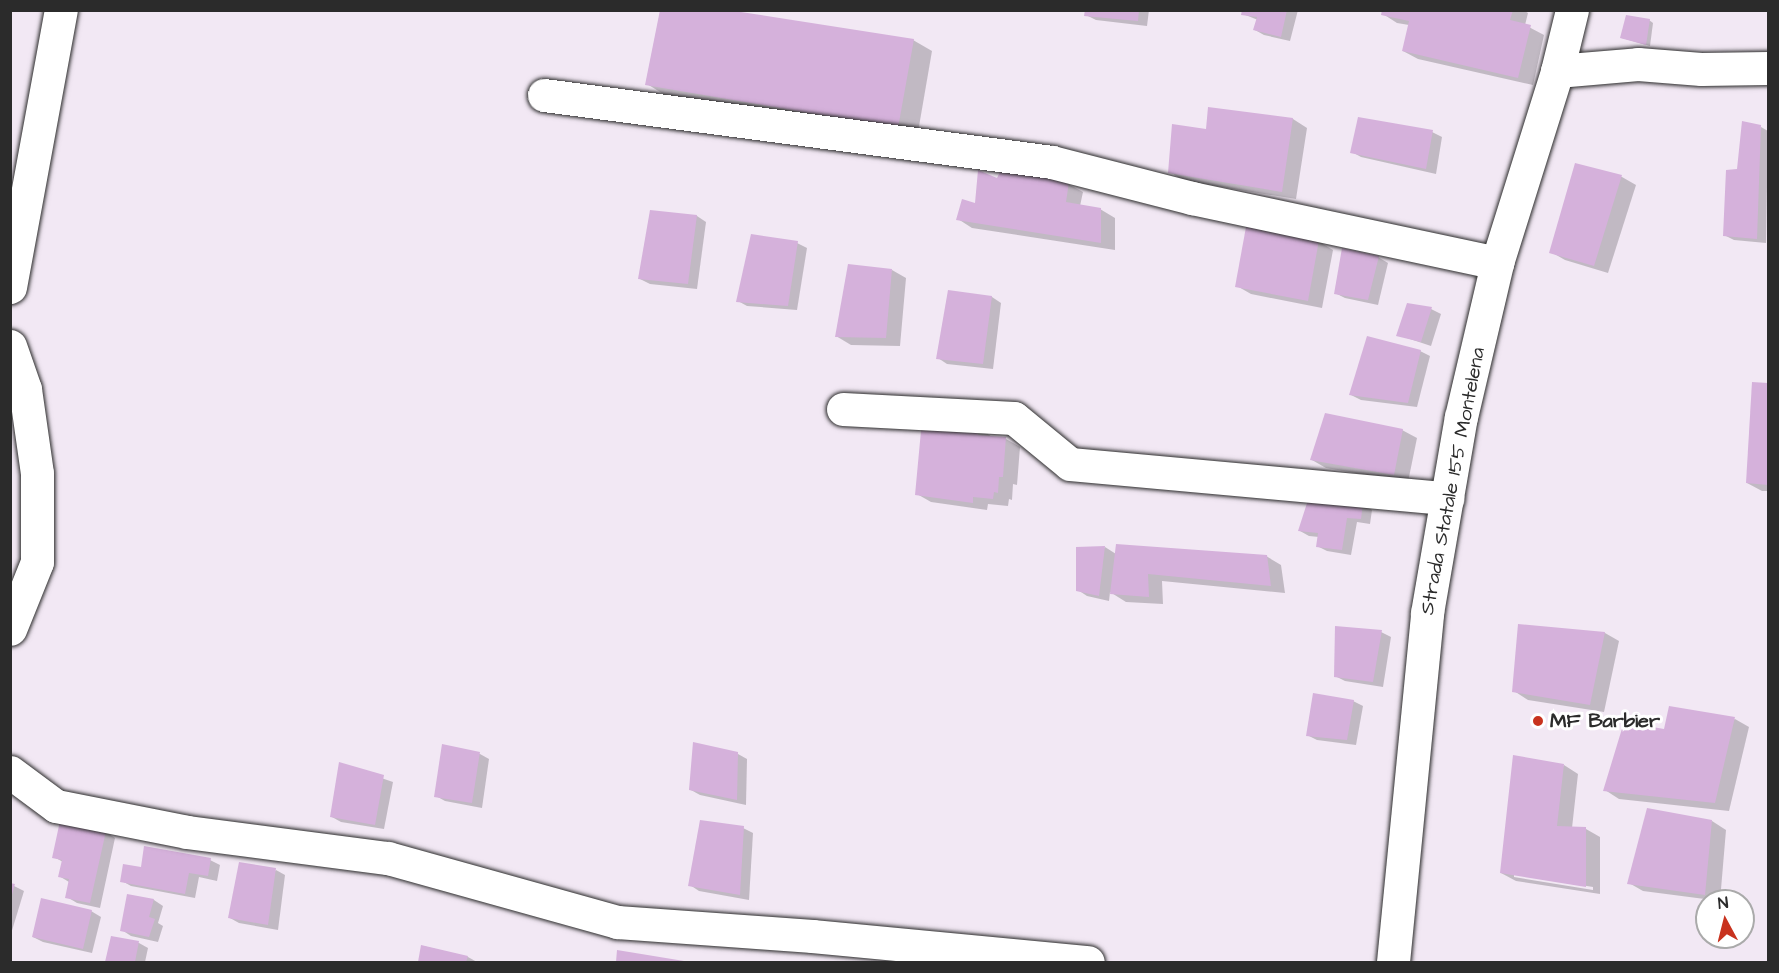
<!DOCTYPE html>
<html>
<head>
<meta charset="utf-8">
<style>
  body { margin:0 }
  #map { position:relative; width:1779px; height:973px; overflow:hidden; background:#f2e8f4; font-family:"Architects Daughter",sans-serif }
  div>[style] { position:absolute }
  .shadow>* { inset:0; background:#0003 }
  .building>* { inset:0; background:#d5b1db }
  .roads { filter:drop-shadow(0 0 2px #2b2b2b) drop-shadow(0 0 2px #2b2b2b) }
  .minor>* { height:33px; margin:-16.5px; padding:0 16.5px; transform-origin:16.5px; border-radius:16.5px; background:#fff }
  .major>* { height:33px; margin:-16.5px; padding:0 16.5px; transform-origin:16.5px; border-radius:16.5px; background:#fff }
  .dots>* { width:16px; height:16px; translate:-50% -50%; box-sizing:border-box; border:3px solid #fff; border-radius:50% }
  span { translate:-50% -50%; white-space:nowrap; text-align:center; line-height:1.15; -webkit-text-stroke:6px #fff; paint-order:stroke }
  .street-label { font-size:20px; color:#2b2b2b }
  .poi-label { font-size:20px; color:#2b2b2b; font-weight:700 }
  .left { translate:0 -50%; text-align:left }
  .frame { position:absolute; inset:0; border:12px solid #2b2b2b; pointer-events:none }
  .north { position:absolute; left:1695px; top:889px; width:60px; height:60px; box-sizing:border-box; background:#fff; border:2px solid #aaa; border-radius:50%; rotate:353deg; font-size:16px; font-weight:700; line-height:24px; text-align:center; color:#2b2b2b }
  .north::after { content:''; display:block; margin:auto; width:21px; height:27px; background:#c8321e; clip-path:polygon(50% 0,100% 100%,50% 72%,0 100%) }
</style>
</head>
<body>
<div id="map">
  <div class="shadow">
    <div style="clip-path:polygon(1087px 10px,1149px 10px,1147px 26px,1096px 20px,1086px 15px)"></div>
    <div style="clip-path:polygon(1244px 10px,1298px 10px,1290px 41px,1264px 35px,1255px 30px,1258px 20px,1243px 14px)"></div>
    <div style="clip-path:polygon(1383px 10px,1523px 10px,1528px 13px,1525px 25px,1544px 35px,1533px 85px,1418px 59px,1403px 51px,1409px 25px,1397px 23px,1383px 14px)"></div>
    <div style="clip-path:polygon(1649px 20px,1653px 23px,1650px 46px,1622px 38px)"></div>
    <div style="clip-path:polygon(913px 40px,932px 51px,917px 138px,665px 95px,647px 84px)"></div>
    <div style="clip-path:polygon(1210px 109px,1293px 119px,1307px 128px,1296px 199px,1184px 181px,1170px 172px,1208px 130px)"></div>
    <div style="clip-path:polygon(1761px 127px,1768px 131px,1766px 243px,1734px 240px,1724px 235px)"></div>
    <div style="clip-path:polygon(1432px 132px,1442px 137px,1436px 174px,1361px 157px,1352px 152px)"></div>
    <div style="clip-path:polygon(1576px 165px,1622px 177px,1636px 185px,1608px 273px,1565px 260px,1551px 252px)"></div>
    <div style="clip-path:polygon(997px 180px,1068px 184px,1083px 192px,1080px 206px,1100px 209px,1115px 218px,1115px 250px,972px 228px,958px 219px,977px 205px)"></div>
    <div style="clip-path:polygon(652px 212px,697px 216px,706px 222px,697px 289px,650px 284px,640px 279px)"></div>
    <div style="clip-path:polygon(1318px 241px,1333px 250px,1322px 308px,1251px 294px,1237px 286px)"></div>
    <div style="clip-path:polygon(797px 243px,807px 248px,797px 310px,747px 306px,738px 301px)"></div>
    <div style="clip-path:polygon(1378px 257px,1388px 263px,1378px 305px,1345px 298px,1335px 293px)"></div>
    <div style="clip-path:polygon(892px 270px,906px 278px,900px 346px,851px 345px,836px 336px)"></div>
    <div style="clip-path:polygon(949px 291px,992px 297px,1001px 303px,993px 369px,947px 364px,938px 358px)"></div>
    <div style="clip-path:polygon(1431px 309px,1441px 314px,1431px 346px,1398px 335px)"></div>
    <div style="clip-path:polygon(1420px 351px,1430px 356px,1417px 407px,1361px 400px,1351px 395px)"></div>
    <div style="clip-path:polygon(1754px 384px,1768px 385px,1768px 491px,1762px 491px,1747px 483px)"></div>
    <div style="clip-path:polygon(978px 427px,992px 437px,1006px 439px,1020px 447px,1017px 485px,1013px 484px,1012px 500px,1009px 499px,1008px 506px,988px 504px,987px 510px,931px 502px,917px 494px)"></div>
    <div style="clip-path:polygon(1402px 430px,1417px 438px,1408px 482px,1326px 468px,1312px 460px)"></div>
    <div style="clip-path:polygon(1363px 504px,1372px 510px,1370px 524px,1357px 522px,1351px 555px,1327px 551px,1317px 546px,1319px 537px,1309px 536px,1300px 531px)"></div>
    <div style="clip-path:polygon(1105px 547px,1116px 554px,1266px 556px,1281px 565px,1285px 593px,1162px 581px,1163px 604px,1126px 602px,1110px 592px,1109px 601px,1087px 596px,1078px 590px)"></div>
    <div style="clip-path:polygon(1519px 626px,1605px 633px,1619px 641px,1604px 712px,1528px 700px,1514px 691px)"></div>
    <div style="clip-path:polygon(1381px 632px,1391px 637px,1383px 687px,1345px 681px,1335px 676px)"></div>
    <div style="clip-path:polygon(1353px 701px,1363px 706px,1356px 745px,1317px 740px,1307px 735px)"></div>
    <div style="clip-path:polygon(1735px 719px,1749px 727px,1729px 811px,1619px 799px,1605px 790px)"></div>
    <div style="clip-path:polygon(444px 746px,480px 754px,489px 759px,482px 808px,445px 801px,436px 796px)"></div>
    <div style="clip-path:polygon(738px 754px,747px 759px,746px 805px,700px 795px,691px 790px)"></div>
    <div style="clip-path:polygon(340px 764px,393px 782px,384px 829px,341px 822px,332px 817px)"></div>
    <div style="clip-path:polygon(evenodd,1564px 765px,1578px 774px,1572px 828px,1586px 829px,1600px 837px,1600px 894px,1516px 881px,1501px 873px,1564px 765px,1514px 874px,1593px 887px,1593px 890px,1514px 877px,1514px 874px)"></div>
    <div style="clip-path:polygon(1712px 821px,1726px 830px,1720px 901px,1643px 891px,1629px 883px)"></div>
    <div style="clip-path:polygon(743px 828px,753px 833px,749px 900px,699px 891px,690px 885px)"></div>
    <div style="clip-path:polygon(106px 832px,115px 838px,100px 908px,77px 903px,67px 897px,69px 882px,59px 876px,63px 862px,54px 857px)"></div>
    <div style="clip-path:polygon(210px 860px,220px 865px,217px 881px,199px 877px,195px 898px,131px 886px,122px 881px,142px 868px)"></div>
    <div style="clip-path:polygon(276px 870px,285px 875px,278px 930px,239px 923px,230px 918px)"></div>
    <div style="clip-path:polygon(10px 884px,24px 891px,10px 937px)"></div>
    <div style="clip-path:polygon(129px 895px,154px 900px,163px 906px,158px 923px,163px 926px,158px 942px,131px 936px,122px 930px)"></div>
    <div style="clip-path:polygon(91px 911px,101px 917px,92px 953px,43px 942px,33px 937px)"></div>
    <div style="clip-path:polygon(112px 938px,139px 943px,148px 948px,145px 962px,107px 962px)"></div>
    <div style="clip-path:polygon(423px 946px,468px 957px,477px 962px,419px 962px)"></div>
    <div style="clip-path:polygon(618px 952px,682px 962px,617px 962px)"></div>
  </div>
  <div class="building">
    <div style="clip-path:polygon(660px 10px,728px 10px,914px 39px,898px 128px,645px 85px)"></div>
    <div style="clip-path:polygon(1085px 10px,1139px 10px,1138px 21px,1084px 16px)"></div>
    <div style="clip-path:polygon(1242px 10px,1287px 10px,1281px 37px,1253px 30px,1257px 17px,1241px 15px)"></div>
    <div style="clip-path:polygon(1382px 10px,1513px 10px,1510px 20px,1531px 25px,1518px 78px,1402px 51px,1409px 21px,1381px 15px)"></div>
    <div style="clip-path:polygon(1626px 15px,1650px 19px,1646px 45px,1620px 38px)"></div>
    <div style="clip-path:polygon(1208px 107px,1293px 118px,1282px 192px,1168px 173px,1172px 124px,1206px 129px)"></div>
    <div style="clip-path:polygon(1358px 117px,1433px 130px,1426px 169px,1350px 153px)"></div>
    <div style="clip-path:polygon(1742px 121px,1761px 125px,1757px 239px,1723px 236px,1726px 170px,1737px 169px)"></div>
    <div style="clip-path:polygon(1575px 163px,1622px 175px,1594px 266px,1549px 253px)"></div>
    <div style="clip-path:polygon(1002px 168px,1069px 182px,1066px 202px,1101px 208px,1101px 243px,956px 220px,962px 199px,975px 203px,978px 170px,997px 178px)"></div>
    <div style="clip-path:polygon(650px 210px,697px 215px,688px 284px,638px 279px)"></div>
    <div style="clip-path:polygon(1246px 227px,1319px 240px,1308px 301px,1235px 287px)"></div>
    <div style="clip-path:polygon(751px 234px,798px 241px,788px 306px,736px 302px)"></div>
    <div style="clip-path:polygon(1342px 248px,1379px 256px,1368px 300px,1334px 294px)"></div>
    <div style="clip-path:polygon(848px 264px,892px 269px,886px 338px,835px 337px)"></div>
    <div style="clip-path:polygon(948px 290px,992px 296px,983px 364px,936px 359px)"></div>
    <div style="clip-path:polygon(1407px 303px,1432px 307px,1421px 342px,1396px 336px)"></div>
    <div style="clip-path:polygon(1367px 336px,1421px 350px,1408px 403px,1349px 395px)"></div>
    <div style="clip-path:polygon(1752px 382px,1768px 383px,1768px 485px,1746px 483px)"></div>
    <div style="clip-path:polygon(1325px 413px,1403px 429px,1394px 475px,1310px 460px)"></div>
    <div style="clip-path:polygon(922px 420px,978px 426px,978px 435px,1006px 437px,1003px 477px,999px 477px,998px 493px,994px 492px,993px 499px,973px 497px,973px 503px,915px 495px)"></div>
    <div style="clip-path:polygon(1308px 500px,1363px 503px,1361px 519px,1347px 518px,1342px 550px,1316px 547px,1318px 533px,1298px 531px)"></div>
    <div style="clip-path:polygon(1116px 544px,1267px 555px,1271px 586px,1148px 574px,1149px 597px,1110px 594px)"></div>
    <div style="clip-path:polygon(1105px 546px,1099px 596px,1076px 591px,1076px 547px)"></div>
    <div style="clip-path:polygon(1518px 624px,1605px 632px,1590px 705px,1512px 692px)"></div>
    <div style="clip-path:polygon(1335px 626px,1382px 630px,1373px 682px,1334px 677px)"></div>
    <div style="clip-path:polygon(1313px 693px,1354px 700px,1347px 740px,1306px 736px)"></div>
    <div style="clip-path:polygon(1669px 706px,1735px 717px,1715px 803px,1603px 791px,1624px 722px,1664px 729px)"></div>
    <div style="clip-path:polygon(693px 742px,738px 752px,737px 800px,689px 790px)"></div>
    <div style="clip-path:polygon(442px 744px,480px 752px,472px 803px,434px 797px)"></div>
    <div style="clip-path:polygon(1513px 755px,1564px 764px,1557px 826px,1586px 827px,1586px 887px,1500px 873px)"></div>
    <div style="clip-path:polygon(339px 762px,384px 775px,375px 825px,330px 817px)"></div>
    <div style="clip-path:polygon(1647px 808px,1712px 820px,1705px 895px,1627px 884px)"></div>
    <div style="clip-path:polygon(700px 820px,744px 826px,740px 895px,688px 886px)"></div>
    <div style="clip-path:polygon(60px 821px,106px 831px,90px 903px,65px 898px,69px 879px,58px 877px,62px 860px,52px 858px)"></div>
    <div style="clip-path:polygon(144px 846px,211px 858px,208px 876px,189px 873px,185px 894px,120px 882px,123px 864px,141px 867px)"></div>
    <div style="clip-path:polygon(239px 862px,276px 868px,268px 925px,228px 918px)"></div>
    <div style="clip-path:polygon(10px 883px,15px 884px,11px 898px,10px 898px)"></div>
    <div style="clip-path:polygon(127px 894px,154px 899px,149px 917px,155px 919px,149px 937px,120px 931px)"></div>
    <div style="clip-path:polygon(41px 898px,92px 910px,83px 949px,32px 937px)"></div>
    <div style="clip-path:polygon(111px 936px,139px 941px,135px 962px,105px 962px)"></div>
    <div style="clip-path:polygon(421px 945px,468px 956px,466px 962px,418px 962px)"></div>
    <div style="clip-path:polygon(617px 950px,684px 961px,684px 962px,616px 962px)"></div>
  </div>
  <div class="roads">
    <div class="minor">
      <div style="left:1557px;top:71px;width:81px;rotate:-4.9deg"></div>
      <div style="left:1638px;top:64px;width:63px;rotate:4.5deg"></div>
      <div style="left:1701px;top:69px;width:67px;rotate:-0.9deg"></div>
      <div style="left:544px;top:95px;width:512px;rotate:7.51deg"></div>
      <div style="left:1052px;top:162px;width:145px;rotate:14.4deg"></div>
      <div style="left:1192px;top:198px;width:312px;rotate:12deg"></div>
      <div style="left:10px;top:287px;width:282px;rotate:-79.6deg"></div>
      <div style="left:10px;top:346px;width:46px;rotate:70.8deg"></div>
      <div style="left:25px;top:389px;width:85px;rotate:81.9deg"></div>
      <div style="left:37px;top:473px;width:89px;rotate:90deg"></div>
      <div style="left:37px;top:562px;width:72px;rotate:111.9deg"></div>
      <div style="left:843px;top:409px;width:171px;rotate:3deg"></div>
      <div style="left:1014px;top:418px;width:72px;rotate:39.4deg"></div>
      <div style="left:1070px;top:464px;width:379px;rotate:5.2deg"></div>
      <div style="left:10px;top:772px;width:57px;rotate:36.5deg"></div>
      <div style="left:56px;top:806px;width:134px;rotate:11.2deg"></div>
      <div style="left:187px;top:832px;width:203px;rotate:7.4deg"></div>
      <div style="left:388px;top:858px;width:238px;rotate:15.6deg"></div>
      <div style="left:617px;top:922px;width:196px;rotate:4.1deg"></div>
      <div style="left:812px;top:936px;width:277px;rotate:5.4deg"></div>
    </div>
    <div class="major">
      <div style="left:1393px;top:962px;width:351px;rotate:-84.4deg"></div>
      <div style="left:1427px;top:613px;width:199px;rotate:-80.2deg"></div>
      <div style="left:1461px;top:417px;width:158px;rotate:-76.8deg"></div>
      <div style="left:1497px;top:263px;width:201px;rotate:-72.6deg"></div>
      <div style="left:1557px;top:71px;width:63px;rotate:-76.2deg"></div>
    </div>
  </div>
  <div class="dots">
    <div style="left:1538px;top:721px;background:#c8321e"></div>
  </div>
  <div class="street-label">
    <span style="left:1453px;top:481px;rotate:-79deg">Strada Statale 155 Montelena</span>
  </div>
  <div class="poi-label">
    <span class="left" style="left:1550px;top:721px">MF Barbier</span>
  </div>
  <div class="frame"></div>
  <div class="north">N</div>
</div>
</body>
</html>
